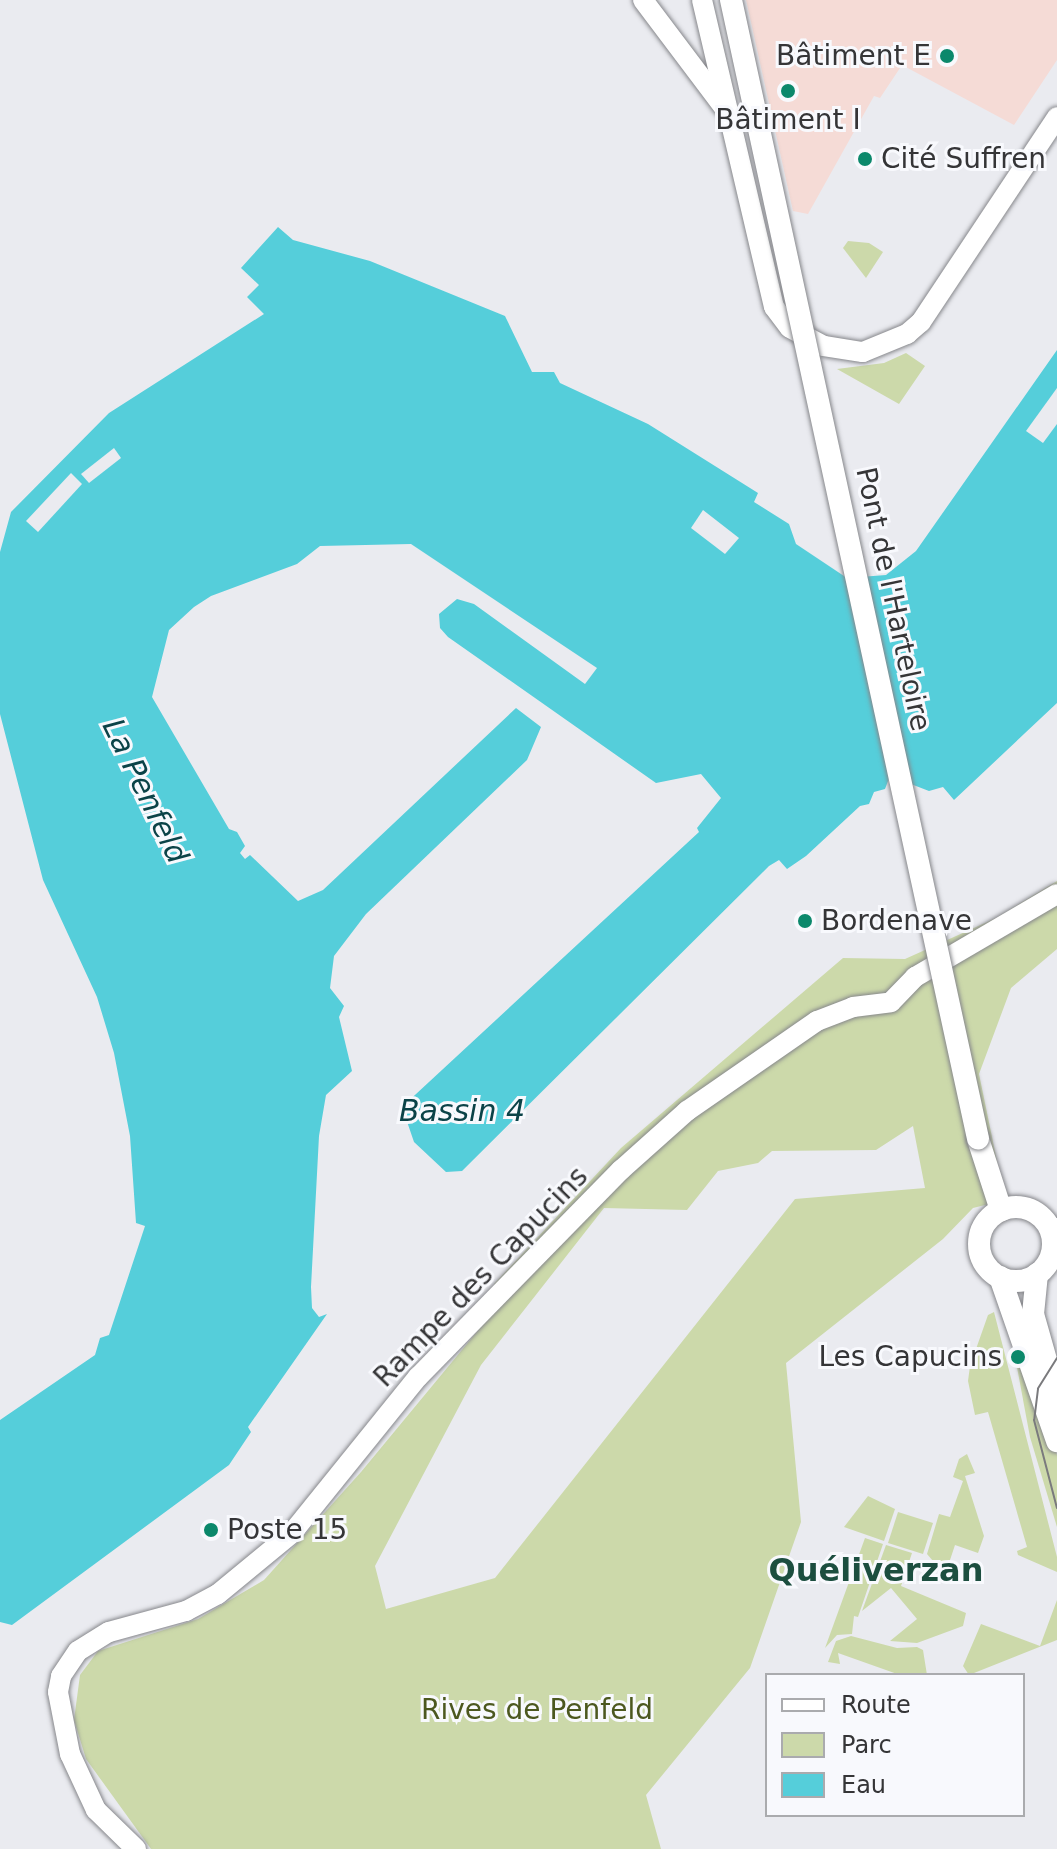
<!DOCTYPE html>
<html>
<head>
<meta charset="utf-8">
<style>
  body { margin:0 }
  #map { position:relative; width:1057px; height:1849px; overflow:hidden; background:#eaebf0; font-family:"DejaVu Sans",sans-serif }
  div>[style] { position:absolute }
  .medical>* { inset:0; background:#f5dbd6 }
  .green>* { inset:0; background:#ccd9aa }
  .water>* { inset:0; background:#55ceda }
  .pier>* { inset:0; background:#eaebf0 }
  .roads { filter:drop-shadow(0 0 2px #86878b) drop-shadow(0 0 2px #86878b) }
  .tertiary>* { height:20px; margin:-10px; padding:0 10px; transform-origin:10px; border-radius:10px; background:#fff }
  .secondary>* { height:22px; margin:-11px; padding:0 11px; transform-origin:11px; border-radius:11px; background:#fff }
  .secondary>.ring { margin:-11px; padding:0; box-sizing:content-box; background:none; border:22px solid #fff; border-radius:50% }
  .tram>* { height:2px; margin:-1px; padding:0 1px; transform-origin:1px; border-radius:1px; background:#7a7a7d }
  .bridges { filter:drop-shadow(0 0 2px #86878b) drop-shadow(0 0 2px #86878b) }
  .secondary-bridge>* { height:22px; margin:-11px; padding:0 11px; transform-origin:11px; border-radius:11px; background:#fff }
  .dots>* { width:22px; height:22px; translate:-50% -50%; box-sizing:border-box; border:4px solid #f8f9fd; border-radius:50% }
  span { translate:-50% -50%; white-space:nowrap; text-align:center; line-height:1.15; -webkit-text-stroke:6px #f8f9fd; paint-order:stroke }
  .poi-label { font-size:28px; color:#353537 }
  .right { translate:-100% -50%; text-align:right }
  .left { translate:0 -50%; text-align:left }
  .street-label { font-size:28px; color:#353537 }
  .park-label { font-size:28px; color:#4c581f }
  .water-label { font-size:30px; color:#0b4348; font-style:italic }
  .quarter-label { font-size:32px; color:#1c4e3f; font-weight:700 }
  .legend { position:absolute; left:765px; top:1673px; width:260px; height:144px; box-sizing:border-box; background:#f8f9fd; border:2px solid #aaabae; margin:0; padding:10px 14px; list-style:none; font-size:24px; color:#353537 }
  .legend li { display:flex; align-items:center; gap:16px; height:40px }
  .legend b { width:40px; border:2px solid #aaabae }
</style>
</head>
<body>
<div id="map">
  <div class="medical">
    <div style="clip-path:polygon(746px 0,1057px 0,1057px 60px,1014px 125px,902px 65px,880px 98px,874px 96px,808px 214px,793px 211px)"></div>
  </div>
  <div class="green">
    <div style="clip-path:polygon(848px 241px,869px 243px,883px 252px,866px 278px,843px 248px)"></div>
    <div style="clip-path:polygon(906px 353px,925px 366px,899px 404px,837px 369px,884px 363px)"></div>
    <div style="clip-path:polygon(evenodd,1057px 881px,1057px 949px,1011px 988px,979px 1074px,1005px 1200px,973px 1208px,943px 1239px,786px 1363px,801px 1522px,750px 1668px,646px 1795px,661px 1849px,151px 1849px,86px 1759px,74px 1720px,80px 1675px,98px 1651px,198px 1619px,264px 1580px,361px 1472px,509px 1293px,494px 1284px,621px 1148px,843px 958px,905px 959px,996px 918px,1057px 881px,913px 1126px,925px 1188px,795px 1199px,495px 1578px,386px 1609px,375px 1566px,481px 1365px,604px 1208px,687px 1210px,718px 1171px,758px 1163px,772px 1151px,876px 1150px,913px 1126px)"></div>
    <div style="clip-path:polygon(994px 1312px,1057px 1557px,1057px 1572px,1018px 1555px,1017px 1551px,1027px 1547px,988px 1412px,975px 1415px,968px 1381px,970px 1366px,988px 1315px)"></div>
    <div style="clip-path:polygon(1024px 1361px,1057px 1455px,1057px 1527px,1030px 1437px,1016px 1362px)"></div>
    <div style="clip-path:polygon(967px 1454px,975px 1473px,965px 1476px,984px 1536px,978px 1553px,955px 1545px,945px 1575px,927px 1554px,939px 1514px,950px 1517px,963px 1481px,953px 1477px,959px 1459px)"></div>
    <div style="clip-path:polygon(868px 1496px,895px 1509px,884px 1541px,844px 1527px)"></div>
    <div style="clip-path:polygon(898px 1512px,933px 1523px,923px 1554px,888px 1543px)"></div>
    <div style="clip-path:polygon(865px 1538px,883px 1544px,858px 1617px,854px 1616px,852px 1634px,837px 1635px,825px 1648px)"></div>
    <div style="clip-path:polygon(886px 1545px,912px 1553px,901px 1586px,966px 1613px,963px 1626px,917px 1643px,890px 1641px,917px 1619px,891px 1588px,862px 1611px)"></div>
    <div style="clip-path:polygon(1057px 1600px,1057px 1640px,969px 1675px,963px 1666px,981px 1624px,1040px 1646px)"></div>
    <div style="clip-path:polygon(851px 1636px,897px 1648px,917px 1647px,923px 1650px,927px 1675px,900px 1675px,838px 1653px,840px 1664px,828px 1662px,836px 1641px)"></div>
  </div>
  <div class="water">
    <div style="clip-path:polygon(278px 227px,293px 240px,370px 261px,505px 316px,532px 372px,554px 372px,560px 383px,648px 424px,758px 493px,754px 502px,789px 524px,796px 544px,847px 578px,886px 575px,916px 551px,1057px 350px,1057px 703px,954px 800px,943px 787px,929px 791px,890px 776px,885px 789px,874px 792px,869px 804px,860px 806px,806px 856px,787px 869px,779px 860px,769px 866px,462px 1171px,446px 1172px,414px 1142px,402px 1107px,699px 832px,697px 828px,721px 798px,701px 774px,656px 783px,448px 637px,440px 628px,439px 614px,457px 599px,474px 604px,585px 684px,597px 668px,411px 544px,320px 546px,297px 564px,211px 596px,194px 607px,169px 630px,152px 697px,229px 829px,237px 832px,245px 846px,240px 853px,245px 859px,250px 855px,298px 901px,323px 890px,516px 708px,541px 727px,527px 760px,366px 914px,334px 956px,330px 988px,344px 1006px,339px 1017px,352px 1071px,326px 1095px,319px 1136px,311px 1287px,312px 1308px,319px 1317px,327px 1314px,248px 1427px,251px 1432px,229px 1465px,12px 1625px,0 1622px,0 1420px,95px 1355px,100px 1338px,109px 1335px,145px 1226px,136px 1223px,130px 1136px,114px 1053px,97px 997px,43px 880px,0 714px,0 552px,11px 512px,109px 413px,264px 314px,247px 297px,259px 285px,241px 268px)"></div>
  </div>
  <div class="pier">
    <div style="clip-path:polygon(1057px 388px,1057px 424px,1043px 443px,1026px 431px)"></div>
    <div style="clip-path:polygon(114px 448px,121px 458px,89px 483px,81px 474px)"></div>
    <div style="clip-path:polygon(71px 473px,82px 484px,38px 532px,26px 521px)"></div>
    <div style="clip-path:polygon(703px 510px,739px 538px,725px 554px,691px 528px)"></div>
  </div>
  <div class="roads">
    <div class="tertiary">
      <div style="left:643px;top:0;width:133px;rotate:53deg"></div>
      <div style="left:702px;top:0;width:315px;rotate:76.8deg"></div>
      <div style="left:774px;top:307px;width:26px;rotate:53deg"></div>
      <div style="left:790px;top:328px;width:38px;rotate:28deg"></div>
      <div style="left:824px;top:346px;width:39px;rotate:9deg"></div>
      <div style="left:863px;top:352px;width:48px;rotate:-22.2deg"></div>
      <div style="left:907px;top:334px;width:18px;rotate:-41deg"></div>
      <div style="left:921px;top:322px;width:246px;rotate:-56.4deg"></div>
      <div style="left:1050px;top:1230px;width:7px;rotate:-16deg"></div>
      <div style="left:136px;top:1849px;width:56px;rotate:-135.7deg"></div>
      <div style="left:96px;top:1810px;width:62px;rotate:-114.9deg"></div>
      <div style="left:70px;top:1754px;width:63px;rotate:-101deg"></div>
      <div style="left:58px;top:1692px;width:16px;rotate:-79deg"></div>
      <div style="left:61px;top:1676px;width:30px;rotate:-56deg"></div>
      <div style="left:78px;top:1651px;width:36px;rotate:-32deg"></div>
      <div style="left:109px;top:1632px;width:80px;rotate:-15.3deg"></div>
      <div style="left:186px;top:1611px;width:36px;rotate:-28deg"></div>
      <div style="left:218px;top:1594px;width:96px;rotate:-39.5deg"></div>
      <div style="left:292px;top:1533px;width:201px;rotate:-51.1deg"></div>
      <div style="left:418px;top:1377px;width:290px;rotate:-45.6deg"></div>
      <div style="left:621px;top:1170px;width:89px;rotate:-41.8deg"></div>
      <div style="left:687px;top:1111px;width:158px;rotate:-34.7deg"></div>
      <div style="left:817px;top:1021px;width:39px;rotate:-21deg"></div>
      <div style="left:853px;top:1007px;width:38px;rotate:-7deg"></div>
      <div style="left:891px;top:1002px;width:35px;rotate:-46deg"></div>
      <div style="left:915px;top:977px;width:164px;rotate:-30.3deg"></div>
    </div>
    <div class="secondary">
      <div style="left:978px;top:1139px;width:75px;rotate:72.1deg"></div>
      <div class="ring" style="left:979px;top:1207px;width:52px;height:52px"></div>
      <div style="left:1037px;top:1274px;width:40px;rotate:95.7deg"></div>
      <div style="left:1033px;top:1314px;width:88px;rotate:74.2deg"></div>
      <div style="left:1000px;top:1277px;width:174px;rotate:70.8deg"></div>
    </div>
  </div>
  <div class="tram">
    <div style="left:1057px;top:1358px;width:36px;rotate:122deg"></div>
    <div style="left:1038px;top:1389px;width:31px;rotate:97deg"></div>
    <div style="left:1034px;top:1420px;width:91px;rotate:75.4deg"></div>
  </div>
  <div class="bridges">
    <div class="secondary-bridge">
      <div style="left:731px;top:0;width:1165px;rotate:77.76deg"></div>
    </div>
  </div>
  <div class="dots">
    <div style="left:947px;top:56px;background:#0b886b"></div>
    <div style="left:788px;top:91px;background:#0b886b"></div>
    <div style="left:865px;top:159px;background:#0b886b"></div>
    <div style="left:805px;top:921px;background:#0b886b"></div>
    <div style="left:1018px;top:1357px;background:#0b886b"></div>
    <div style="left:211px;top:1530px;background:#0b886b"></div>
  </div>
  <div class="poi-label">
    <span class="right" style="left:931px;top:56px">Bâtiment E</span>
    <span style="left:788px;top:120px">Bâtiment I</span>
    <span class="left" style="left:881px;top:159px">Cité Suffren</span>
    <span class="left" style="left:821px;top:921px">Bordenave</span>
    <span class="right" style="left:1002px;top:1357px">Les Capucins</span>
    <span class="left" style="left:227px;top:1530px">Poste 15</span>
  </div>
  <div class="street-label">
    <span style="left:893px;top:599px;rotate:78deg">Pont de l'Harteloire</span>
    <span style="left:481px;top:1277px;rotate:-46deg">Rampe des Capucins</span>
  </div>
  <div class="park-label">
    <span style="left:537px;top:1710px">Rives de Penfeld</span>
  </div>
  <div class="water-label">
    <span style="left:145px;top:791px;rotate:64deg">La Penfeld</span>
    <span style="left:462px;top:1111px">Bassin 4</span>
  </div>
  <div class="quarter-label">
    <span style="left:876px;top:1570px">Quéliverzan</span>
  </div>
  <ul class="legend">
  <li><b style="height:10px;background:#fff"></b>Route</li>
  <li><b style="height:22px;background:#ccd9aa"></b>Parc</li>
  <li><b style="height:22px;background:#55ceda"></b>Eau</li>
  </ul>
</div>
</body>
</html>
